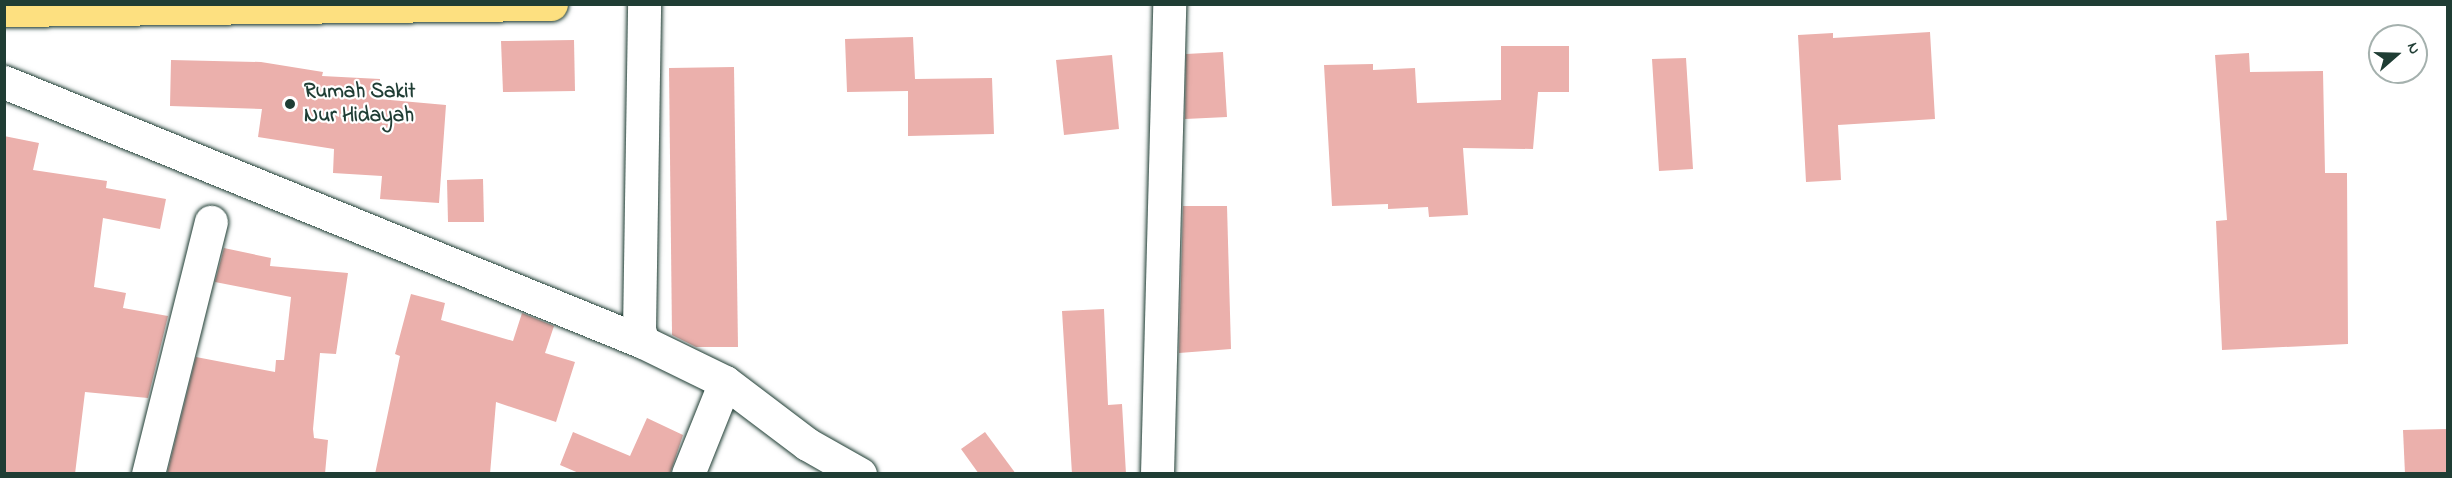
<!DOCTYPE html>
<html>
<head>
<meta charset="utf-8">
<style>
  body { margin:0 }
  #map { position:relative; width:2452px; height:478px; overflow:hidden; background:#fff; font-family:"Indie Flower",sans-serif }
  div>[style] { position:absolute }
  .building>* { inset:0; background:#ebb0ac }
  .roads { filter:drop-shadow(0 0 2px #1f3d34) drop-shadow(0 0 2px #1f3d34) }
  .minor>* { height:33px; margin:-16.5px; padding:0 16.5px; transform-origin:16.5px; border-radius:16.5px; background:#fff }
  .major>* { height:33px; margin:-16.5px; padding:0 16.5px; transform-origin:16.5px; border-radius:16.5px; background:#fde080 }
  .dots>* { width:16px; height:16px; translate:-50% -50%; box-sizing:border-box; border:3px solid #fff; border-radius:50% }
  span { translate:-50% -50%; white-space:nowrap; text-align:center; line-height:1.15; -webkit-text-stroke:4.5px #fff; paint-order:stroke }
  .poi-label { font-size:21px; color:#1f3d34; font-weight:700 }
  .left { translate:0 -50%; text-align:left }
  .frame { position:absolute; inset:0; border:6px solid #1f3d34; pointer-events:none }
  .north { position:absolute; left:2368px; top:24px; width:60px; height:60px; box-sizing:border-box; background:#fff; border:2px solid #a5b1ae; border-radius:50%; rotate:70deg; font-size:16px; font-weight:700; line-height:24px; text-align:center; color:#1f3d34 }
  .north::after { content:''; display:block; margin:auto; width:21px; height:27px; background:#1f3d34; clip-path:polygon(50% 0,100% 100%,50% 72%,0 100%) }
</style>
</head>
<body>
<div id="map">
  <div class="building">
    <div style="clip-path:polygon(1930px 32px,1935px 119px,1838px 125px,1841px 180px,1806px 182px,1798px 35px,1833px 33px,1833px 38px)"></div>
    <div style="clip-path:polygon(913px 37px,915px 79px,992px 78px,994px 134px,908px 136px,908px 91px,847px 92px,845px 39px)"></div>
    <div style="clip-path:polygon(574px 40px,575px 91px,503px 92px,501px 41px)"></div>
    <div style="clip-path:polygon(1501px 46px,1569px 46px,1569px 92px,1538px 92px,1533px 149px,1463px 148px,1468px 215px,1429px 217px,1428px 207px,1388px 209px,1388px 204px,1332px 206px,1324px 65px,1373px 64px,1373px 70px,1415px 68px,1417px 103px,1501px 100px)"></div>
    <div style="clip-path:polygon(1223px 52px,1227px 117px,1185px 119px,1186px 54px)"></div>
    <div style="clip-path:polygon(2249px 53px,2250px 72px,2323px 71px,2325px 173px,2347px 173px,2348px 344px,2222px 350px,2216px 221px,2227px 220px,2215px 55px)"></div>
    <div style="clip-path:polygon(1112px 55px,1119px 129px,1064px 135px,1056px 60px)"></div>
    <div style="clip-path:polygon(1686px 58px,1693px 169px,1659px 171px,1652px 59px)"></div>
    <div style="clip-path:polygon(171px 60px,261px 62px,323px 72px,322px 76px,380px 79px,379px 99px,446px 105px,439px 203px,380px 199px,382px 176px,333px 173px,334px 149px,258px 137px,262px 109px,170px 106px)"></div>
    <div style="clip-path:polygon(734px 67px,738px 347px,696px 347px,672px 335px,669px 68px)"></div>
    <div style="clip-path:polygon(4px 136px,39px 143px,33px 170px,107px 181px,106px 188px,166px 199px,160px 229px,103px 218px,94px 287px,126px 293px,123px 308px,168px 316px,148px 398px,85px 392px,75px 474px,4px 474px)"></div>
    <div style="clip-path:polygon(483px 179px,484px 222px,448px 222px,447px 180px)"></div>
    <div style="clip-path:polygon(1183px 206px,1227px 206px,1231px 349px,1179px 353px)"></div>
    <div style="clip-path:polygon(224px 248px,271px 258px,270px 266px,348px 273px,336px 354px,320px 353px,313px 429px,314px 438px,328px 440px,325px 474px,167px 474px,196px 357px,275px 372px,276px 360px,284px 360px,291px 297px,215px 282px)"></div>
    <div style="clip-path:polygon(411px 294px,445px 303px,441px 320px,513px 341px,522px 313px,554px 326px,545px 353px,575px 362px,556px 422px,496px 402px,490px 474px,375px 474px,400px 356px,395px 354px)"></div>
    <div style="clip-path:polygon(1104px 309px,1108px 405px,1122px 404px,1126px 474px,1072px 474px,1062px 311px)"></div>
    <div style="clip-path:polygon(647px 418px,683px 435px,670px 474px,581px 474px,560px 465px,573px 432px,630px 456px)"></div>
    <div style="clip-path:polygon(2448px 429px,2448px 474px,2405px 474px,2403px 430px)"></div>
    <div style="clip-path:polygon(985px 432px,1016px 474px,979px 474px,961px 449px)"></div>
  </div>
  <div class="roads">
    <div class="minor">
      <div style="left:4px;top:82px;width:690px;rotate:22.14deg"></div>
      <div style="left:643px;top:342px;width:91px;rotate:26deg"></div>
      <div style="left:725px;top:382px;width:103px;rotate:37.1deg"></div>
      <div style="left:807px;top:444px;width:61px;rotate:29.5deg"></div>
      <div style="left:643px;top:342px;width:13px;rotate:-108deg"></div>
      <div style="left:639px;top:330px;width:326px;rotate:-89.1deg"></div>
      <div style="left:148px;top:474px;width:260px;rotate:-76deg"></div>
      <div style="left:688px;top:474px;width:99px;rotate:-68.1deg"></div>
      <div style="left:1157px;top:474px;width:470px;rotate:-88.5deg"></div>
    </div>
    <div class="major">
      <div style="left:4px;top:10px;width:547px;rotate:-0.63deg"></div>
    </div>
  </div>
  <div class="dots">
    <div style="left:290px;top:104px;background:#1f3d34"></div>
  </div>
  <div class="poi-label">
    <span class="left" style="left:304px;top:104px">Rumah Sakit<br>Nur Hidayah</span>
  </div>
  <div class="frame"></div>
  <div class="north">N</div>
</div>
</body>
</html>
